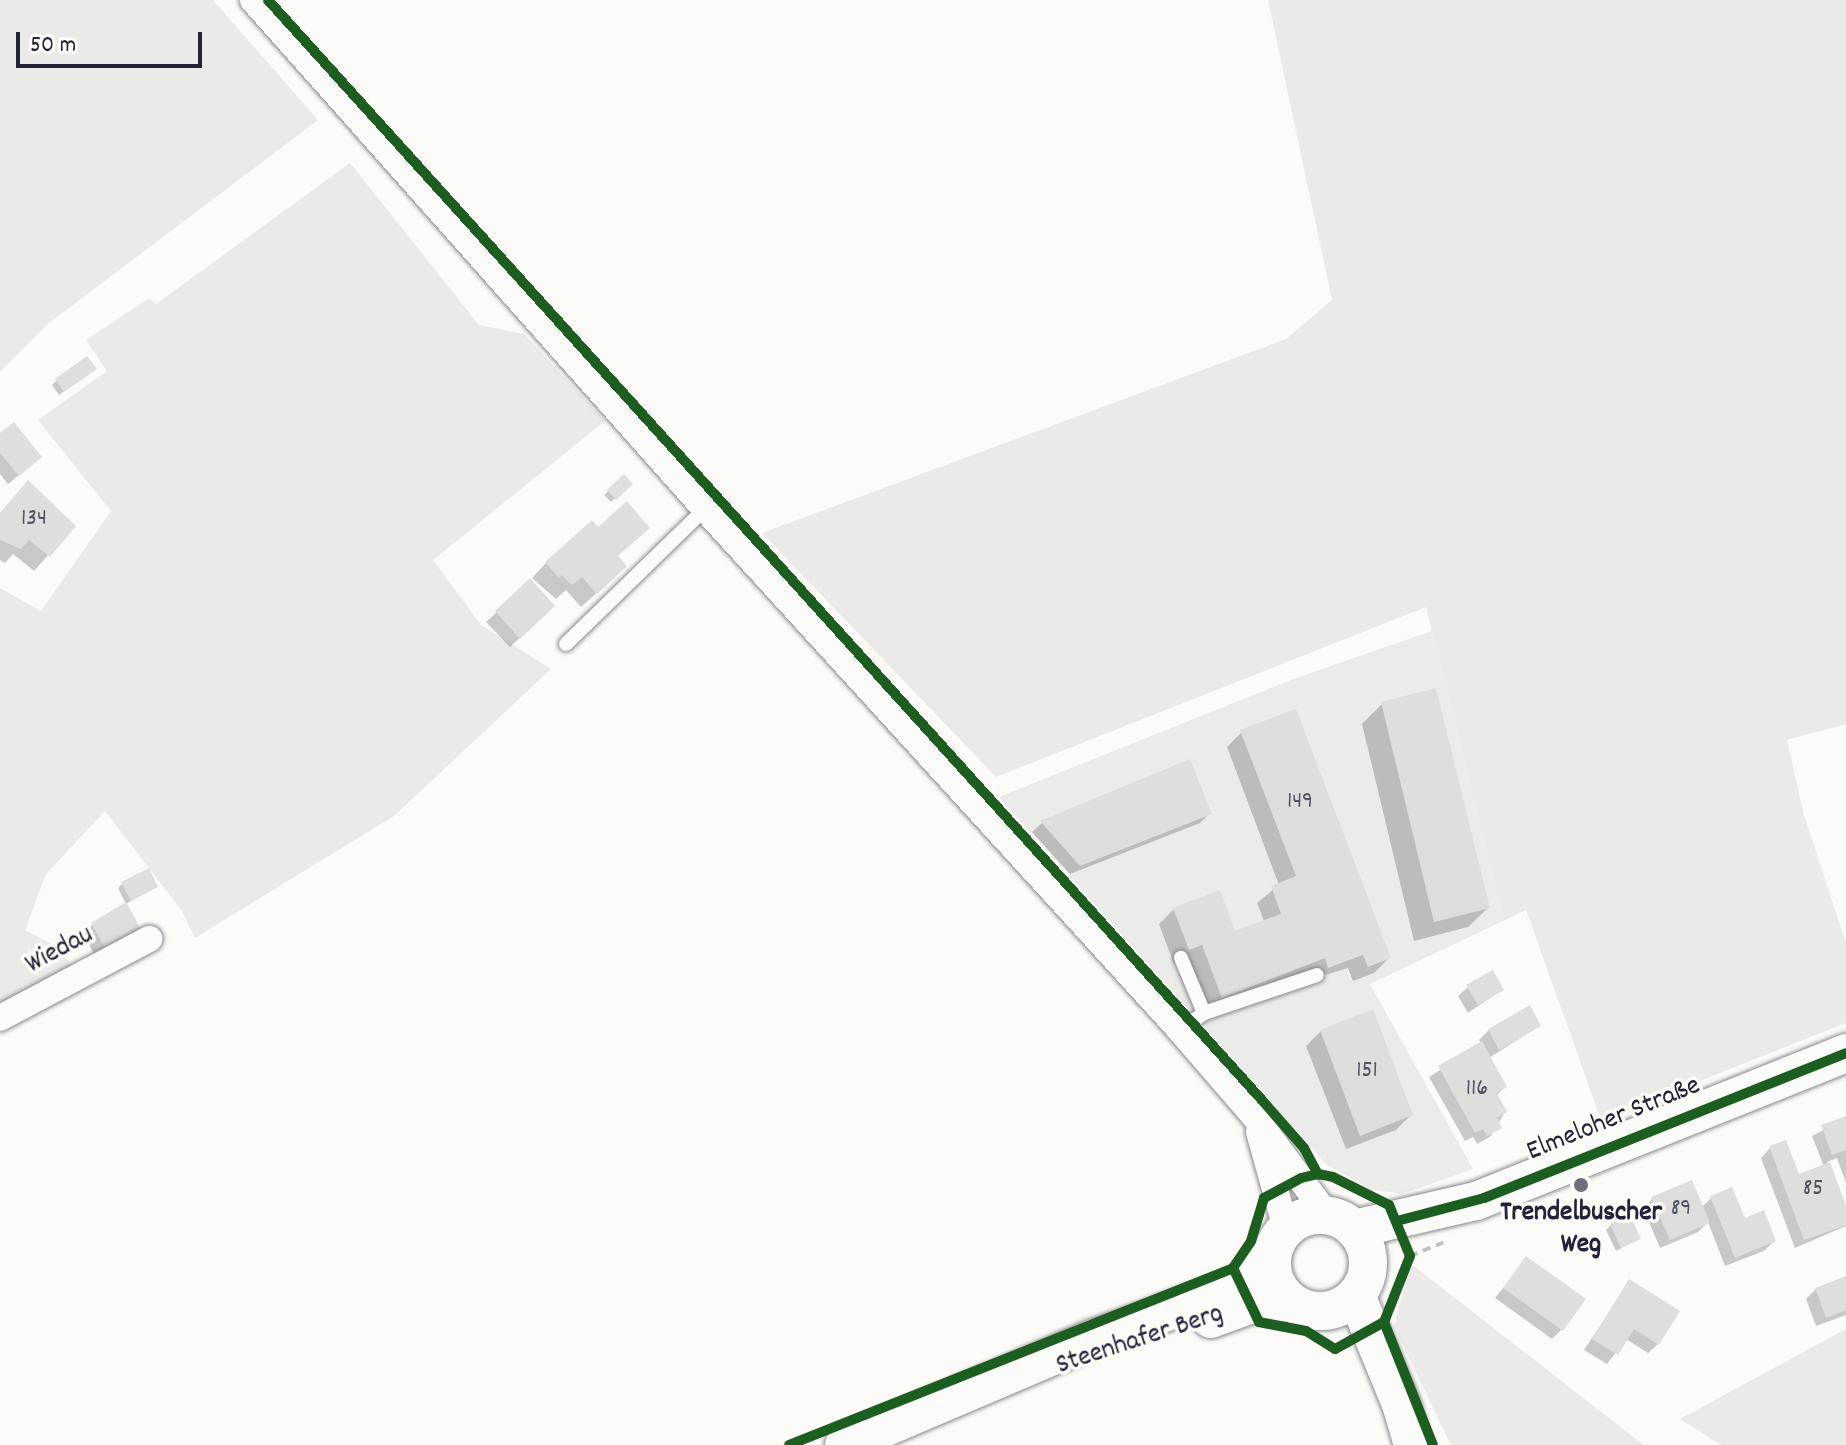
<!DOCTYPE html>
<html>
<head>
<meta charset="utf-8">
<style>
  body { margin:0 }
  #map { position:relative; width:1846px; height:1445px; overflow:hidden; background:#fcfbf8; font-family:Dekko,sans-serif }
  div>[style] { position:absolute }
  .built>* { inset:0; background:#ebebe9 }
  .green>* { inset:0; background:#ebeae8 }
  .shadow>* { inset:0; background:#0003 }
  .building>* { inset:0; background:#dfdedd }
  .path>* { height:4px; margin-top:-2px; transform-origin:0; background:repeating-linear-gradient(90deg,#bfbfc0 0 8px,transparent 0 14px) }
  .roads { filter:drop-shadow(0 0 2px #88888c) drop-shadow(0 0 2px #88888c) }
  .lane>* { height:14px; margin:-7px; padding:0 7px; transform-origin:7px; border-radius:7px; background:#fbfbf9 }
  .street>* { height:26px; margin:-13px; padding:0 13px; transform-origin:13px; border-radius:13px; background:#fbfbf9 }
  .secondary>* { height:38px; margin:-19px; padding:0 19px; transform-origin:19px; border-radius:19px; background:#fbfbf9 }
  .secondary>.ring { margin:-19px; padding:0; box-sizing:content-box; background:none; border:38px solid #fbfbf9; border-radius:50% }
  .cycleway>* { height:10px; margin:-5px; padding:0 5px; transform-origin:5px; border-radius:5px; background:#1b5e20 }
  .dots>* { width:22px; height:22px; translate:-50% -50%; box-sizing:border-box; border:4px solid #fdfcf7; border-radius:50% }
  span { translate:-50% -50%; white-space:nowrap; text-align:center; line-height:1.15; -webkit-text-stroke:7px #fdfcf7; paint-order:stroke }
  .number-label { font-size:24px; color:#515164 }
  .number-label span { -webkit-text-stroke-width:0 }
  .street-label { font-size:28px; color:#22223b }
  .poi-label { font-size:28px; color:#22223b; font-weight:700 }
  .scale { position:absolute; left:16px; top:32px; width:186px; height:36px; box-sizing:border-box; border:4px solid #22223b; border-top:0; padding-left:10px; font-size:24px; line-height:28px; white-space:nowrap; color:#22223b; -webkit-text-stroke:6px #fdfcf7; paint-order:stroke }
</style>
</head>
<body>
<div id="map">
  <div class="built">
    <div style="clip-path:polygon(1432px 631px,1503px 921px,1370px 984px,1473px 1169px,1402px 1194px,1370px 1189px,1327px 1165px,999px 797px,1296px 678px)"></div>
  </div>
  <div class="green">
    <div style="clip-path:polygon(0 0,213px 0,318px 120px,49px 323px,0 372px)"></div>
    <div style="clip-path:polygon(1268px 0,1846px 0,1846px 724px,1787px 740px,1804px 815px,1846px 943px,1846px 1023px,1601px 1120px,1526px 910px,1503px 921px,1426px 607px,996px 777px,762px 533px,1286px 339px,1332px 300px)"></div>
    <div style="clip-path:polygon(350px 163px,479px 325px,524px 334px,605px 421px,433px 560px,481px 625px,551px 669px,394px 816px,195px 938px,182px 911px,105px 811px,46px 874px,25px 930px,54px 945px,75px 968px,0 1006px,0 588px,41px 611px,111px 511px,38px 420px,107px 371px,86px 340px,149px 298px,156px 304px)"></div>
    <div style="clip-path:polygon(1410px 1263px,1641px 1443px,1644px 1445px,1451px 1445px,1394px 1327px)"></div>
    <div style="clip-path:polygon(1846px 1329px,1846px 1445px,1721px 1445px,1680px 1419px)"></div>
  </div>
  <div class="shadow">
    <div style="clip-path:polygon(90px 372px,59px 395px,52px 385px,56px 381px)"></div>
    <div style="clip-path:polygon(0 435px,30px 466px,8px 484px,0 474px)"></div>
    <div style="clip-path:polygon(624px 477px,630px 484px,611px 502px,604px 495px)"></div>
    <div style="clip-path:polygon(28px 483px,73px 527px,34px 571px,13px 554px,5px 563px,0 560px,0 513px)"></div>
    <div style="clip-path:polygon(616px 557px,610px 581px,581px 607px,566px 590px,556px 599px,532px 578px,546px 563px)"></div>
    <div style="clip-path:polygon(530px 581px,543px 616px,510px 647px,486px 622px)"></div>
    <div style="clip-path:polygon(1382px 704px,1488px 908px,1468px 927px,1414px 941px,1362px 724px)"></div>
    <div style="clip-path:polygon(1242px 732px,1389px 958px,1374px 973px,1353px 981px,1348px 968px,1207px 1011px,1187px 959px,1174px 964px,1159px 924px,1174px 909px,1234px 934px,1264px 921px,1257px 903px,1279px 885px,1227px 747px)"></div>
    <div style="clip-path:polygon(1189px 761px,1210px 813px,1200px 823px,1070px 874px,1032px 832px,1042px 823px)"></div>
    <div style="clip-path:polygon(122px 884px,156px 886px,126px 904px,118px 888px)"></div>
    <div style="clip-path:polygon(93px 924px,141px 932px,98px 961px,83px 934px)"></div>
    <div style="clip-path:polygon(1468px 987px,1502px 990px,1468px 1013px,1458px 996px)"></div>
    <div style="clip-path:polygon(1539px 1026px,1489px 1058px,1505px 1087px,1496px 1096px,1505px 1112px,1490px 1137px,1477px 1144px,1473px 1137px,1465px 1141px,1429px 1077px,1482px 1044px,1479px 1040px,1489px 1030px)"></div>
    <div style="clip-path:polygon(1321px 1031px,1411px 1115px,1396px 1130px,1346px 1149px,1306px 1046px)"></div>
    <div style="clip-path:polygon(1846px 1118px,1846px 1183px,1837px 1158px,1827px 1162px,1846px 1226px,1795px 1248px,1761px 1158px,1770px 1148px,1798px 1176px,1824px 1167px,1812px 1136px)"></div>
    <div style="clip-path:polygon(1712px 1197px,1744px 1220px,1774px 1241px,1764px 1251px,1725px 1266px,1708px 1222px,1698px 1232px,1660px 1248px,1643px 1208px,1653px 1198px,1701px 1208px)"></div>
    <div style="clip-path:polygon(1611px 1225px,1638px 1239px,1616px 1251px,1606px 1230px)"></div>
    <div style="clip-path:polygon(1526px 1259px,1562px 1329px,1552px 1339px,1495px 1298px)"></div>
    <div style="clip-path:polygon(1846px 1280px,1846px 1315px,1816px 1326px,1806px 1299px,1816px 1289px)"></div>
    <div style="clip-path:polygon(1629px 1282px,1658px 1344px,1648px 1353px,1626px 1339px,1607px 1364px,1584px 1350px)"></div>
  </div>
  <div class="building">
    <div style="clip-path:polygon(87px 356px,97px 369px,64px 392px,55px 379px)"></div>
    <div style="clip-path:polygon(14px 422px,42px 457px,19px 476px,0 453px,0 433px)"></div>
    <div style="clip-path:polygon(624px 474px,633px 484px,616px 500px,607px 490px)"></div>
    <div style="clip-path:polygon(28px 480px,76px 526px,50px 557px,29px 540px,21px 549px,0 540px,0 513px)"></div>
    <div style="clip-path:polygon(627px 501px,650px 528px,618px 556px,627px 566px,597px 594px,582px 577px,572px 585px,562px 575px,559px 578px,545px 562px,592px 520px,598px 527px)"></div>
    <div style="clip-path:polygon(530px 578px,555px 606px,520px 639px,495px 611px)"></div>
    <div style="clip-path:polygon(1436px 688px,1490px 908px,1434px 922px,1381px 702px)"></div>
    <div style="clip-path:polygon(1296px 709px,1391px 958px,1368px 967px,1363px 955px,1328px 968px,1325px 958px,1222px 998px,1202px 945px,1189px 950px,1173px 908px,1220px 890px,1235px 931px,1281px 914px,1271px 886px,1296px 876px,1240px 730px)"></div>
    <div style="clip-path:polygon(1190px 759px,1212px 814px,1080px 866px,1040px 821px)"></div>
    <div style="clip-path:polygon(149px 868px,158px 887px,131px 901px,121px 882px)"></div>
    <div style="clip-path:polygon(126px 902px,143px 933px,108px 953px,91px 923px)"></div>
    <div style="clip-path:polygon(1493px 970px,1504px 990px,1478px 1005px,1466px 985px)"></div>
    <div style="clip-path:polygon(1530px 1005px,1541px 1026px,1499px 1050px,1488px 1029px)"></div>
    <div style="clip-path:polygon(1373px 1009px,1413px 1115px,1360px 1136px,1320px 1030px)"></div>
    <div style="clip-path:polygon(1482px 1041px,1507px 1087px,1497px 1093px,1507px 1112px,1497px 1118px,1502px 1128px,1487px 1136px,1483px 1129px,1475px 1133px,1438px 1066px)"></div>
    <div style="clip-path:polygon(1846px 1116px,1846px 1150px,1832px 1155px,1821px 1125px)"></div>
    <div style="clip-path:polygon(1786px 1140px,1799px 1174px,1830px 1162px,1846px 1206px,1846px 1225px,1804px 1240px,1769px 1146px)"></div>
    <div style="clip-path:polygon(1692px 1180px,1710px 1223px,1670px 1240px,1651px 1197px)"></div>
    <div style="clip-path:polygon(1732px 1187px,1745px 1218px,1764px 1210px,1776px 1241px,1735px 1258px,1710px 1196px)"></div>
    <div style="clip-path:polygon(1630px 1215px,1641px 1239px,1621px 1248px,1610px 1224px)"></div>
    <div style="clip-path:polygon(1526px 1256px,1586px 1299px,1563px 1331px,1503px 1288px)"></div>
    <div style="clip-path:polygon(1846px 1276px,1846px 1310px,1826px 1318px,1815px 1288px)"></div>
    <div style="clip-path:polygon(1629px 1279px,1680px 1311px,1659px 1345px,1634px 1329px,1618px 1355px,1592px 1339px)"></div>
  </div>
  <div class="path">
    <div style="left:1410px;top:1256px;width:38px;rotate:-22deg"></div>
  </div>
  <div class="roads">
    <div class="lane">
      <div style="left:566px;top:644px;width:194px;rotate:-44.2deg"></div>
      <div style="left:1204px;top:1013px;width:119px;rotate:-18.6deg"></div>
      <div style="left:1180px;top:1030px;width:29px;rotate:-35deg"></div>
      <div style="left:1204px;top:1013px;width:60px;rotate:-112.7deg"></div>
    </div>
    <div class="street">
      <div style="left:253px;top:0;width:681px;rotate:48.39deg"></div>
      <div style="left:705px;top:509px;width:705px;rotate:47.64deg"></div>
      <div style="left:1180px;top:1030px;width:115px;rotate:49.2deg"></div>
      <div style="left:1255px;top:1117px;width:122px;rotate:53.7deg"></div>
      <div style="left:0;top:1018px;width:169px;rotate:-27.9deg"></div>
      <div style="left:1259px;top:1132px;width:101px;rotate:74.4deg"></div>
    </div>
    <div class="secondary">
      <div class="ring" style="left:1272px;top:1215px;width:58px;height:58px"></div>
      <div style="left:1354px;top:1229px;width:125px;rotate:-12.9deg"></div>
      <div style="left:1476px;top:1201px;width:399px;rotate:-21.8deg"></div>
      <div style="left:1356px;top:1295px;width:118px;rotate:67.6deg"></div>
      <div style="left:1401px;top:1404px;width:43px;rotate:73.7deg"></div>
      <div style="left:1211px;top:1319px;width:40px;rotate:-20.2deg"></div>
      <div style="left:1249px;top:1305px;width:42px;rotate:-4.1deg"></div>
      <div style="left:844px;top:1445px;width:271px;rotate:-23.1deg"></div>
      <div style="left:1093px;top:1339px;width:155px;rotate:-20deg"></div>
      <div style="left:1239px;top:1286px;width:48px;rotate:-45deg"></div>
    </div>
  </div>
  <div class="cycleway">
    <div style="left:268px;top:0;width:1481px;rotate:47.9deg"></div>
    <div style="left:1261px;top:1099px;width:65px;rotate:48.7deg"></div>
    <div style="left:1304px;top:1148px;width:30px;rotate:62deg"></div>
    <div style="left:1397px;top:1221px;width:90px;rotate:-14.8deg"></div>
    <div style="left:1484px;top:1198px;width:390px;rotate:-21.8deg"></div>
    <div style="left:1384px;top:1322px;width:132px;rotate:68.3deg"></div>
    <div style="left:789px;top:1445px;width:478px;rotate:-21.7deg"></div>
    <div style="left:1233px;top:1268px;width:32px;rotate:-56deg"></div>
    <div style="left:1251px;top:1241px;width:45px;rotate:-73.2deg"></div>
    <div style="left:1264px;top:1198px;width:42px;rotate:-28.4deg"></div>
    <div style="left:1301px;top:1178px;width:17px;rotate:-13deg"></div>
    <div style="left:1318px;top:1174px;width:15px;rotate:11deg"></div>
    <div style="left:1333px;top:1177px;width:63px;rotate:26.6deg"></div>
    <div style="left:1389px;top:1205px;width:55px;rotate:67.6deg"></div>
    <div style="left:1410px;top:1256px;width:71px;rotate:111.5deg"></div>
    <div style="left:1384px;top:1322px;width:56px;rotate:151.1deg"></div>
    <div style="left:1335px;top:1349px;width:34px;rotate:-148deg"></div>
    <div style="left:1306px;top:1331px;width:48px;rotate:-169.2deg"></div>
    <div style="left:1259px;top:1322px;width:60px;rotate:-115.7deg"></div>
  </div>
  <div class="dots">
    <div style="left:1581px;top:1185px;background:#6e6e7d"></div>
  </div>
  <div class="number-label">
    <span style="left:34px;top:520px">134</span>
    <span style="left:1300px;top:803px">149</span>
    <span style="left:1367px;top:1072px">151</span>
    <span style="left:1477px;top:1090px">116</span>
    <span style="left:1813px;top:1190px">85</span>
    <span style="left:1681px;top:1210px">89</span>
  </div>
  <div class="street-label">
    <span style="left:60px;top:951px;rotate:-28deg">Wiedau</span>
    <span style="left:1614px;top:1120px;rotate:-22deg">Elmeloher Straße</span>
    <span style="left:1140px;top:1341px;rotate:-18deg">Steenhafer Berg</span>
  </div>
  <div class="poi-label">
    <span style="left:1581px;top:1230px">Trendelbuscher<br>Weg</span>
  </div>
  <div class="scale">50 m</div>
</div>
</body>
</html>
